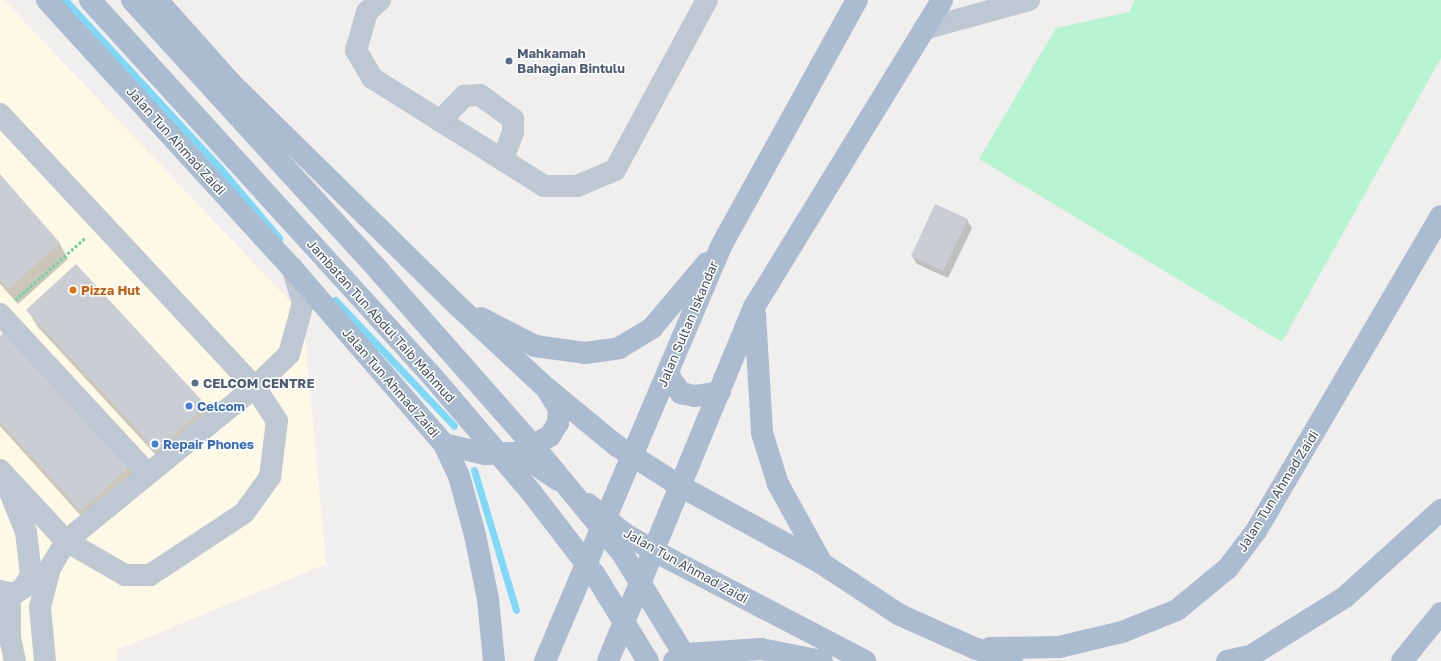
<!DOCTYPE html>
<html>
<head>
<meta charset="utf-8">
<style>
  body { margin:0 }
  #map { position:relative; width:1441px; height:661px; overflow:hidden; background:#f1eeee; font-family:"Golos Text",sans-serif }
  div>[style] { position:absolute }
  .commercial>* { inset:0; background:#fef8e6 }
  .green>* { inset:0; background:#b7f4d2 }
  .shadow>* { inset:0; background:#0003 }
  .stream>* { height:7px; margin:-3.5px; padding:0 3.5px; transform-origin:3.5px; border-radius:3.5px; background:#7fd8f6 }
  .building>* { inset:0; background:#cacdd4 }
  .path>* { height:2.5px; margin-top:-1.25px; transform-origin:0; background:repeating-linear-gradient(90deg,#6bd6a6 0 3px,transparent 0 5px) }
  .minor>* { height:22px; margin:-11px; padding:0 11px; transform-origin:11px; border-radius:11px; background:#bdc8d2 }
  .major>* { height:22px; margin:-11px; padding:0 11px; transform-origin:11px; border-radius:11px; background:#abbcd1 }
  .major-bridge>* { height:22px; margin:-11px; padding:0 11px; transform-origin:11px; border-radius:11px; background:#abbcd1 }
  .dots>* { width:11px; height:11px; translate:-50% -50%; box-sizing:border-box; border:2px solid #fff; border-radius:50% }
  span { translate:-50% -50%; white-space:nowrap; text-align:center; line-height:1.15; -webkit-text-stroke:3px #fff; paint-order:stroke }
  .service-label { font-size:13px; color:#4e5e75; font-weight:700 }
  .left { translate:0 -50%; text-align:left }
  .street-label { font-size:13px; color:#44515e }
  .food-label { font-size:13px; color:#c56008; font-weight:700 }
  .shop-label { font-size:13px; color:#366cbe; font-weight:700 }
</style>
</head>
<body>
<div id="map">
  <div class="commercial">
    <div style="clip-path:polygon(0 0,4px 0,303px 315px,326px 564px,117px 650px,117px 661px,0 661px)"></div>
  </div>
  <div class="green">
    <div style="clip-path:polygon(1135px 0,1441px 0,1441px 58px,1282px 342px,979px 159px,1056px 28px,1129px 12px)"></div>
  </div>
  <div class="shadow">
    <div style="clip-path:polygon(0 176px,60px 244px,68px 259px,18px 304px,0 284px)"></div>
    <div style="clip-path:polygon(967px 220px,972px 228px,948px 278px,917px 264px,912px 256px)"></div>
    <div style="clip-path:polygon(28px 310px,205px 405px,214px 421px,166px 466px,37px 326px)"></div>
    <div style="clip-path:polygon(0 338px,129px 466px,138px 482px,90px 526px,0 426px)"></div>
  </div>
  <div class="stream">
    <div style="left:65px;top:0;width:229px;rotate:47.3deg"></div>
    <div style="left:220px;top:168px;width:92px;rotate:49.9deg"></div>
    <div style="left:335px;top:300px;width:173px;rotate:46.6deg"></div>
    <div style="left:474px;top:470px;width:146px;rotate:73.3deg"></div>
  </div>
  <div class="building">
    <div style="clip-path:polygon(0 174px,60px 243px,8px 289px,0 280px)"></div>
    <div style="clip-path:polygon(935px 204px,968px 219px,943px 271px,911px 256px)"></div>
    <div style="clip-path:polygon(76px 264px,206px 405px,157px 451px,26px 310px)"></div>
    <div style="clip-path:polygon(6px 330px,130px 466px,81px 511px,0 422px,0 336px)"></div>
  </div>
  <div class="path">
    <div style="left:15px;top:300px;width:94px;rotate:-41.5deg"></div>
  </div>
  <div class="minor">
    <div style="left:380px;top:0;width:18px;rotate:137deg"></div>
    <div style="left:367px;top:12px;width:40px;rotate:106deg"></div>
    <div style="left:356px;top:50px;width:32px;rotate:60deg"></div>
    <div style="left:372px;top:78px;width:203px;rotate:32.1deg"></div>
    <div style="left:544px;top:186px;width:33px"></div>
    <div style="left:577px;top:186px;width:41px;rotate:-22.8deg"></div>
    <div style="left:615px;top:170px;width:193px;rotate:-61.6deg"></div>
    <div style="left:924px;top:29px;width:109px;rotate:-15.4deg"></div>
    <div style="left:0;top:114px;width:374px;rotate:47deg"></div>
    <div style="left:255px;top:387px;width:40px;rotate:57.1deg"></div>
    <div style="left:277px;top:421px;width:56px;rotate:97.1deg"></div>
    <div style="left:270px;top:477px;width:44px;rotate:125.8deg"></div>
    <div style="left:244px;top:513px;width:113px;rotate:146.6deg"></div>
    <div style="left:150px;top:575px;width:25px;rotate:180deg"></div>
    <div style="left:125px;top:575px;width:68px;rotate:-150deg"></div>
    <div style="left:66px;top:541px;width:97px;rotate:-132.9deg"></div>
    <div style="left:440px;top:121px;width:35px;rotate:-46deg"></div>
    <div style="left:464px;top:96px;width:16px;rotate:-4deg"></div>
    <div style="left:480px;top:95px;width:41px;rotate:36deg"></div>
    <div style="left:513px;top:119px;width:13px;rotate:90deg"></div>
    <div style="left:513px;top:132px;width:30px;rotate:110deg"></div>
    <div style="left:0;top:314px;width:217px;rotate:47.2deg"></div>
    <div style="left:0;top:591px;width:14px;rotate:12deg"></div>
    <div style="left:14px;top:594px;width:11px;rotate:-34deg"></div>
    <div style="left:23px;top:588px;width:15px;rotate:-58deg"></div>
    <div style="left:31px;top:575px;width:43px;rotate:-96.6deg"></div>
    <div style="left:26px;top:532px;width:54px;rotate:-111.8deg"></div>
    <div style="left:10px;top:594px;width:44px;rotate:90deg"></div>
    <div style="left:10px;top:638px;width:24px;rotate:78deg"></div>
    <div style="left:45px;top:661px;width:54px;rotate:-95.3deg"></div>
    <div style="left:40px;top:607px;width:40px;rotate:-75.6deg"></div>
    <div style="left:50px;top:568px;width:31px;rotate:-59deg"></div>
    <div style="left:66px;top:541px;width:244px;rotate:-39.2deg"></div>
    <div style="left:255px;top:387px;width:47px;rotate:-44.1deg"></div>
    <div style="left:289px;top:354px;width:53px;rotate:-74.6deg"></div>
    <div style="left:303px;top:303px;width:37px;rotate:-107deg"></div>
  </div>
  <div class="major">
    <div style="left:47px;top:0;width:363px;rotate:47.6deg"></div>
    <div style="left:292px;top:268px;width:233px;rotate:49.2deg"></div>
    <div style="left:444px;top:444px;width:42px;rotate:13.7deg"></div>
    <div style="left:485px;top:454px;width:33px;rotate:-2deg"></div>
    <div style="left:518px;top:453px;width:48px;rotate:34deg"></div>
    <div style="left:157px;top:0;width:110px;rotate:48.3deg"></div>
    <div style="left:230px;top:82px;width:318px;rotate:44.5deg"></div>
    <div style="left:457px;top:305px;width:119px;rotate:43deg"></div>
    <div style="left:544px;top:386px;width:94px;rotate:39.4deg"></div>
    <div style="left:617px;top:446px;width:75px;rotate:32.4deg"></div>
    <div style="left:680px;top:486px;width:161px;rotate:28.6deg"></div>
    <div style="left:821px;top:563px;width:95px;rotate:33.4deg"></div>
    <div style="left:900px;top:615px;width:81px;rotate:24deg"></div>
    <div style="left:974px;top:648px;width:40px;rotate:18.9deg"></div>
    <div style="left:755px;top:314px;width:119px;rotate:86.6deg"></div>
    <div style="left:762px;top:433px;width:53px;rotate:72.6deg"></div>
    <div style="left:778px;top:484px;width:89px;rotate:61.1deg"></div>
    <div style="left:481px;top:318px;width:61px;rotate:27.4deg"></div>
    <div style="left:535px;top:346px;width:50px;rotate:8deg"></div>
    <div style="left:585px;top:353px;width:34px;rotate:-8deg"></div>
    <div style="left:619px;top:348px;width:39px;rotate:-31deg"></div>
    <div style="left:652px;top:328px;width:85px;rotate:-49.8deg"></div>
    <div style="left:669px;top:370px;width:8px;rotate:83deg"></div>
    <div style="left:670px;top:378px;width:19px;rotate:54deg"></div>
    <div style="left:681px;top:393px;width:14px;rotate:12deg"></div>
    <div style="left:695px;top:396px;width:25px;rotate:-9deg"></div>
    <div style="left:444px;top:444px;width:35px;rotate:65deg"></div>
    <div style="left:459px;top:476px;width:61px;rotate:74.8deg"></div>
    <div style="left:475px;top:535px;width:65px;rotate:78.5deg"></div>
    <div style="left:488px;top:599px;width:62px;rotate:84.5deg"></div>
    <div style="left:518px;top:453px;width:36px;rotate:-28deg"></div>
    <div style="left:550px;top:436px;width:15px;rotate:-58deg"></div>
    <div style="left:558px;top:423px;width:14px;rotate:-86deg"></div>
    <div style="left:559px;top:409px;width:21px;rotate:-121deg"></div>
    <div style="left:588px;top:504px;width:48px;rotate:39deg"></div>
    <div style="left:625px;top:534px;width:34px;rotate:30deg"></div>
    <div style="left:654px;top:551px;width:238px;rotate:27.5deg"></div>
    <div style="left:990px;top:648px;width:69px;rotate:-0.8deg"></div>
    <div style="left:1059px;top:647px;width:65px;rotate:-13.4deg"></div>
    <div style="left:1122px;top:632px;width:59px;rotate:-21.8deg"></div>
    <div style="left:1177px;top:610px;width:66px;rotate:-39.5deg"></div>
    <div style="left:1228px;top:568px;width:46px;rotate:-52.9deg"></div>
    <div style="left:1256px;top:531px;width:365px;rotate:-59.6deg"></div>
    <div style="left:545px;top:661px;width:449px;rotate:-67deg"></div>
    <div style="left:720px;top:248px;width:283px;rotate:-61.1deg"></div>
    <div style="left:608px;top:661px;width:383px;rotate:-67.6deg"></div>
    <div style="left:754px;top:307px;width:360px;rotate:-58.5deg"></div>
    <div style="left:674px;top:661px;width:13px;rotate:-32deg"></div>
    <div style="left:685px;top:654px;width:76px;rotate:-3.8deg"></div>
    <div style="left:761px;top:649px;width:62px;rotate:11.1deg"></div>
    <div style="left:1227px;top:661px;width:26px;rotate:-13deg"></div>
    <div style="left:1252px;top:655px;width:110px;rotate:-31.9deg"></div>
    <div style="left:1345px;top:597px;width:130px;rotate:-42.2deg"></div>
    <div style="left:1402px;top:661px;width:62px;rotate:-50.9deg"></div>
  </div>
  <div class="major-bridge">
    <div style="left:90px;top:0;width:508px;rotate:47.71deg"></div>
    <div style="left:432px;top:376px;width:153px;rotate:49.5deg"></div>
    <div style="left:531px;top:492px;width:105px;rotate:52.4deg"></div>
    <div style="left:595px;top:575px;width:101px;rotate:58.4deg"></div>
    <div style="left:132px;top:0;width:368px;rotate:47.6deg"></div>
    <div style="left:380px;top:272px;width:245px;rotate:48.6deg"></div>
    <div style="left:542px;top:456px;width:126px;rotate:50.5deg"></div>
    <div style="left:622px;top:553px;width:127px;rotate:58.6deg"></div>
  </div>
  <div class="dots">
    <div style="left:509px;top:61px;background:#5c6f8a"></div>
    <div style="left:73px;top:290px;background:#e8710a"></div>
    <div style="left:195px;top:383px;background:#5c6f8a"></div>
    <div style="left:189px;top:406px;background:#3f7fe0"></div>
    <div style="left:155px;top:444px;background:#3f7fe0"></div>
  </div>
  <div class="service-label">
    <span class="left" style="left:517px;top:61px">Mahkamah<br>Bahagian Bintulu</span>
    <span class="left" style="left:203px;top:383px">CELCOM CENTRE</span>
  </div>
  <div class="street-label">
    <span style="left:176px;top:141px;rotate:48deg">Jalan Tun Ahmad Zaidi</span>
    <span style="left:381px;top:321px;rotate:48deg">Jambatan Tun Abdul Taib Mahmud</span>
    <span style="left:688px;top:324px;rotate:-67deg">Jalan Sultan Iskandar</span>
    <span style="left:391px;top:383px;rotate:49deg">Jalan Tun Ahmad Zaidi</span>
    <span style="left:1278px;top:491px;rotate:-58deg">Jalan Tun Ahmad Zaidi</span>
    <span style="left:686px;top:566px;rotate:29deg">Jalan Tun Ahmad Zaidi</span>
  </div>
  <div class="food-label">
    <span class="left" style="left:81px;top:290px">Pizza Hut</span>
  </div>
  <div class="shop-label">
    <span class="left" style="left:197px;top:406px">Celcom</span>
    <span class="left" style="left:163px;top:444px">Repair Phones</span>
  </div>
</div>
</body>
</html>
